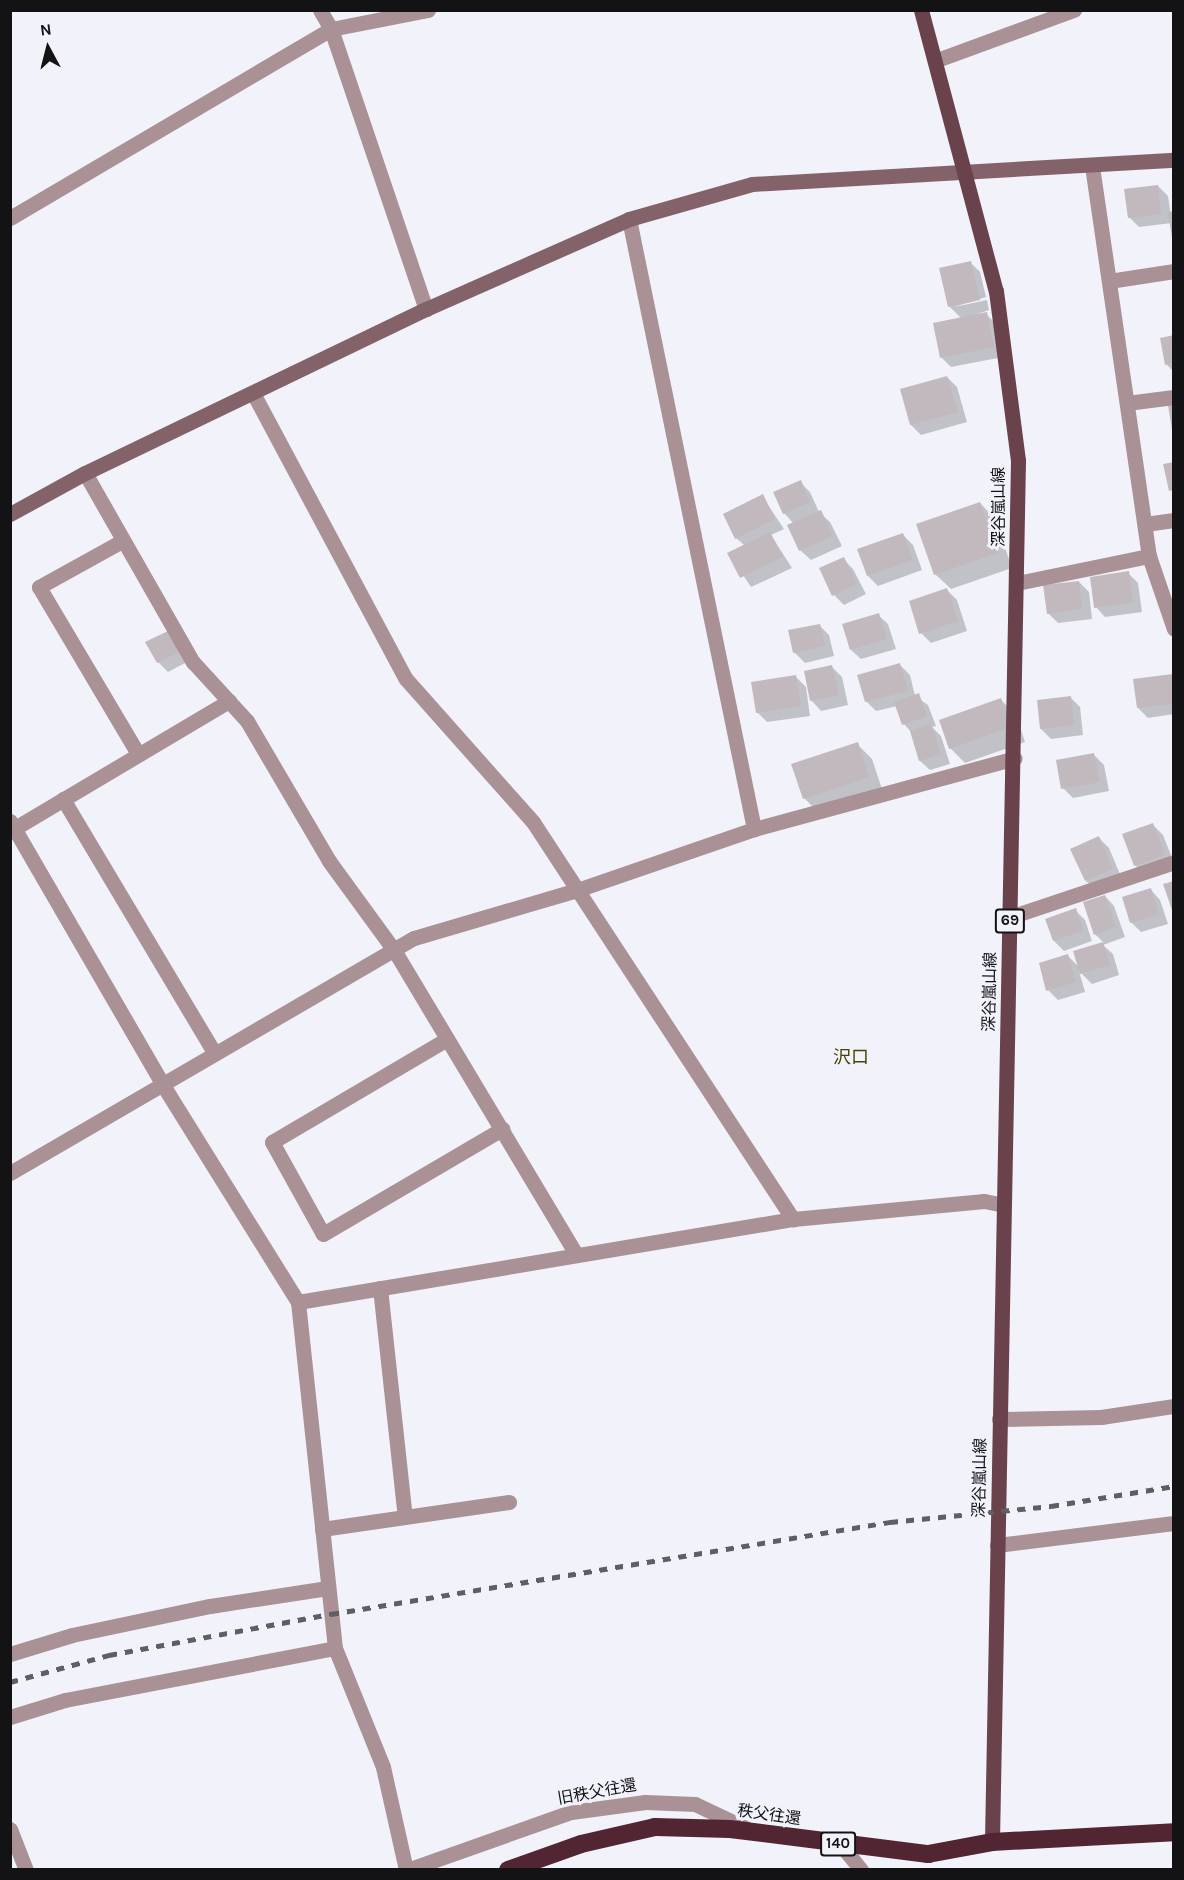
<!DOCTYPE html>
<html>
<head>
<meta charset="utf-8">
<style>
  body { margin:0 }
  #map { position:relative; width:1184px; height:1880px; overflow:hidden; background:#f2f2fb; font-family:Karla,"Noto Sans JP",sans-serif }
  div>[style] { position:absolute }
  .shadow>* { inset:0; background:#0003 }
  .building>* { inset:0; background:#c1b9be }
  .street>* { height:15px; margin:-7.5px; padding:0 7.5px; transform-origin:7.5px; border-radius:7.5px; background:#a99196 }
  .secondary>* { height:15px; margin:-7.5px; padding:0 7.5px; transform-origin:7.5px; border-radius:7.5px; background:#84626a }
  .primary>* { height:15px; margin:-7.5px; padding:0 7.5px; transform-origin:7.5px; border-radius:7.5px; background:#69424c }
  .highway>* { height:18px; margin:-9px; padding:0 9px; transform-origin:9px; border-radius:9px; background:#512632 }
  .rail>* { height:4.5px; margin-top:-2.25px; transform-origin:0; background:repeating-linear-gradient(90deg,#5e5e63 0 8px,transparent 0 16px) }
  span { translate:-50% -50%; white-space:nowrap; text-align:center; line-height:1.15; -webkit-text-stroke:6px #f2f2fb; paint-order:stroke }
  .shield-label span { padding:2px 4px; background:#f2f2fb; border:2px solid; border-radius:4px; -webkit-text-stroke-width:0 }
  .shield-label { font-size:15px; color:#131316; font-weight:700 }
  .street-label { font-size:16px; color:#131316 }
  .neighbourhood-label { font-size:18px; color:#474604 }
  .frame { position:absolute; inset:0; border:12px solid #131316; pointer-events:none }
  .north { position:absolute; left:18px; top:18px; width:60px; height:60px; -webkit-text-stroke:4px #f2f2fb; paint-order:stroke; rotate:353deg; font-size:16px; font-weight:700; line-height:24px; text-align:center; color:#131316 }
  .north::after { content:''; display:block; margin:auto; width:21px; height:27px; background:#131316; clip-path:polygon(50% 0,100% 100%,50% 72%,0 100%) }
</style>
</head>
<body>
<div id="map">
  <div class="shadow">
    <div style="clip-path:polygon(1158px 186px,1168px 196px,1172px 223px,1139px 227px,1129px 217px)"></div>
    <div style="clip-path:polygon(970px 262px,980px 272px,986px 297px,954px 307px,987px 300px,989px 310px,969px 317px,986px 314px,996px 324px,1003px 357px,951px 367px,941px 357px,962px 319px,949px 306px)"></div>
    <div style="clip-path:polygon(1174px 337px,1174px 372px,1166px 364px)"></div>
    <div style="clip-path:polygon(947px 377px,957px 387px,967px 422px,921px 435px,911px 425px,902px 390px)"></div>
    <div style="clip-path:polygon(800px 482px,810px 492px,819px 512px,830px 522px,842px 546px,811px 560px,801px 551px,789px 526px,794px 524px,784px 513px)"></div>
    <div style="clip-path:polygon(762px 496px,784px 529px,771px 535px,792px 568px,751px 587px,729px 554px,745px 546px,736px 538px)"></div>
    <div style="clip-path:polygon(980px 503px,995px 519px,1012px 568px,951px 589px,935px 574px)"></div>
    <div style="clip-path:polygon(903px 535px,913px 545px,922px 570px,878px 586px,868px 576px,859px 550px)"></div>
    <div style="clip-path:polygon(843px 559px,853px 569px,866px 594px,844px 605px,834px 595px)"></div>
    <div style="clip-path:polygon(1128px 573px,1138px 583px,1142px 612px,1105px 617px,1096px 607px)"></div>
    <div style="clip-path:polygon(1079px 582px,1089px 592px,1092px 619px,1058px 623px,1048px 613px)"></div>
    <div style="clip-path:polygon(947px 590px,957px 600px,967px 631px,931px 643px,921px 633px)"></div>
    <div style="clip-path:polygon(878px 615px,888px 624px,896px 649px,861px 659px,851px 650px)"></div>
    <div style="clip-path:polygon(819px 625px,829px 635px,834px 656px,805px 663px,795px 653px,790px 631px)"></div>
    <div style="clip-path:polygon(168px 633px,189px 661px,168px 672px,158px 662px)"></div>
    <div style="clip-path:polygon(900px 665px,910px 675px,915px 696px,928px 705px,936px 726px,932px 727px,941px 736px,950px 764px,930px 770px,920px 761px,911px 732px,904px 724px,897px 706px,876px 711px,866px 701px)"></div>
    <div style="clip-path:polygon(832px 667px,842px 677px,848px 705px,821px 711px,812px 701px,806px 673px)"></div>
    <div style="clip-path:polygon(1172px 675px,1174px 714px,1148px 718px,1138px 708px)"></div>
    <div style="clip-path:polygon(796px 677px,806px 687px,810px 716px,767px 722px,757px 712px)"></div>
    <div style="clip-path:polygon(1070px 697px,1080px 707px,1083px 735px,1051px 739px,1041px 729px)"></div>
    <div style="clip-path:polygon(1001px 700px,1016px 715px,1025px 742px,965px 763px,950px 748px)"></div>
    <div style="clip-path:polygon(857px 744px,872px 759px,883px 792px,819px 813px,804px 798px)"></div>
    <div style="clip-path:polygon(1094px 755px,1104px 765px,1109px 791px,1073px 798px,1063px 788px)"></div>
    <div style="clip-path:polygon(1153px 825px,1163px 835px,1174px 863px,1145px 875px,1135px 865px)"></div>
    <div style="clip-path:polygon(1099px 838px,1109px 848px,1122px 879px,1096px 891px,1086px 881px)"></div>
    <div style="clip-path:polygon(1151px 890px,1160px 900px,1168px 924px,1141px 932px,1131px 922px)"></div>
    <div style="clip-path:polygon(1105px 896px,1114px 906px,1125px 937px,1103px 945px,1113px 954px,1119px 975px,1092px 984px,1079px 971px,1085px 992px,1058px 1000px,1048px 990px,1068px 956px,1080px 968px,1075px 952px,1104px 943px,1095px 934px)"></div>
    <div style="clip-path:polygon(1075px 910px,1085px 920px,1092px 941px,1064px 951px,1054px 941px)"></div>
  </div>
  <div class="building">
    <div style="clip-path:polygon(1158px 185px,1161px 214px,1128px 218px,1124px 189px)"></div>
    <div style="clip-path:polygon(1174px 211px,1174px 238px,1172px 238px,1168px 212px)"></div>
    <div style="clip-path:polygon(971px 261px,980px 300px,948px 307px,939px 268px)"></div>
    <div style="clip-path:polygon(987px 312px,994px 347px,940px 358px,933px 323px)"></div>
    <div style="clip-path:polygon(1174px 335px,1174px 363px,1165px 365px,1160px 338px)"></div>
    <div style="clip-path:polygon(947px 376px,958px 412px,910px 425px,900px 389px)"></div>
    <div style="clip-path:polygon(1174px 404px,1174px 430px,1172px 430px,1168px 405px)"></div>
    <div style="clip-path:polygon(1174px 462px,1174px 490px,1169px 491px,1163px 464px)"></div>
    <div style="clip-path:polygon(801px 480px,810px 502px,783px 514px,773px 492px)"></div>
    <div style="clip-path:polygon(763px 494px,775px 519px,735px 539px,723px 514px)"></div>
    <div style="clip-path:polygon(980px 502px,998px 553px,934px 575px,916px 524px)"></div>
    <div style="clip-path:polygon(821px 510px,833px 536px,799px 551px,787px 525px)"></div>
    <div style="clip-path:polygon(770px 532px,783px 557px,740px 578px,727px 553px)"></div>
    <div style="clip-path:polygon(903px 533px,913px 560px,867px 576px,857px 549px)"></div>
    <div style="clip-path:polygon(844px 557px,857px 584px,832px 596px,819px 568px)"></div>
    <div style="clip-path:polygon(1129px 571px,1133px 602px,1094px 608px,1090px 577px)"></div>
    <div style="clip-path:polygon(1079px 581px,1082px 609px,1047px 614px,1043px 585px)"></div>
    <div style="clip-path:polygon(947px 588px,958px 621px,919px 634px,909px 601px)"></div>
    <div style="clip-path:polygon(879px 613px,887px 639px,850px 650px,842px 624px)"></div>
    <div style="clip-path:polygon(820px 624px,825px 646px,793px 653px,788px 630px)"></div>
    <div style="clip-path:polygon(168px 631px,181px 651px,157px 663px,145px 642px)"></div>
    <div style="clip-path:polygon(900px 663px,908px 691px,865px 702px,857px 675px)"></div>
    <div style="clip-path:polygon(832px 665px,839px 695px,810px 701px,804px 671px)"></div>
    <div style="clip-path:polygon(1173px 674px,1174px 704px,1137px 708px,1133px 679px)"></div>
    <div style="clip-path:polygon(796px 675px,801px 706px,756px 713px,751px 682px)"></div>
    <div style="clip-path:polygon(919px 693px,927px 716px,902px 725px,894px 702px)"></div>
    <div style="clip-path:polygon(1071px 696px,1074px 725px,1040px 729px,1037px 700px)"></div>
    <div style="clip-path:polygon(1001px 698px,1011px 727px,949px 749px,939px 720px)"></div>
    <div style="clip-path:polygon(931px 724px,941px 754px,919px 761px,910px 731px)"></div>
    <div style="clip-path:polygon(858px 742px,869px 777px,803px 799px,791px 764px)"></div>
    <div style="clip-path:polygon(1094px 753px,1100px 782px,1061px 789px,1056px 760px)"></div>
    <div style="clip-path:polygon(1153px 823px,1165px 855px,1134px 866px,1122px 834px)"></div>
    <div style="clip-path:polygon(1099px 836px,1113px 869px,1085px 881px,1070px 849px)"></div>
    <div style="clip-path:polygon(1174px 881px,1174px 909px,1172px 910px,1163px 884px)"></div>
    <div style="clip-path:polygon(1151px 888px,1159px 914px,1130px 923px,1122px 897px)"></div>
    <div style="clip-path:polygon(1105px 895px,1116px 927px,1094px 935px,1083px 902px)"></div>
    <div style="clip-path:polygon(1076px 908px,1083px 931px,1053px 941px,1045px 919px)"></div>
    <div style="clip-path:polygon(1103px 942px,1110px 965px,1080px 974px,1073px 951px)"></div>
    <div style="clip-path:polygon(1068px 954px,1076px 982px,1046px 991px,1039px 963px)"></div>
  </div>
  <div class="street">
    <div style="left:320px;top:10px;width:22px;rotate:60deg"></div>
    <div style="left:331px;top:29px;width:296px;rotate:71.3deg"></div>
    <div style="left:937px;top:60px;width:146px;rotate:-20.1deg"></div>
    <div style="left:1092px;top:166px;width:394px;rotate:81.7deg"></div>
    <div style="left:1149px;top:556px;width:77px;rotate:71.1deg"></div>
    <div style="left:10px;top:218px;width:373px;rotate:-30.5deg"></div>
    <div style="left:331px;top:29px;width:99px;rotate:-11.1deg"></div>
    <div style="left:629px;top:219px;width:623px;rotate:78.42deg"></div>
    <div style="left:1109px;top:281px;width:66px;rotate:-8.7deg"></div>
    <div style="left:253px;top:393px;width:324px;rotate:61.9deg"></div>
    <div style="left:406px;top:679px;width:191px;rotate:48.4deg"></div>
    <div style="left:533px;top:822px;width:475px;rotate:56.8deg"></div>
    <div style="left:1127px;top:403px;width:47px;rotate:-7.3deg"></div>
    <div style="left:85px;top:473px;width:218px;rotate:60.3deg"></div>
    <div style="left:193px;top:662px;width:80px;rotate:47.5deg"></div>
    <div style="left:247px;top:721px;width:162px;rotate:59.6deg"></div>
    <div style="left:329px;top:861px;width:110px;rotate:53.9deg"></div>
    <div style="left:394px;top:950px;width:354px;rotate:59.1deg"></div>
    <div style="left:1145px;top:524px;width:29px;rotate:-8deg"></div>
    <div style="left:122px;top:541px;width:95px;rotate:151deg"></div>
    <div style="left:39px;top:587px;width:194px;rotate:59.3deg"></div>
    <div style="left:1017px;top:583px;width:135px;rotate:-11.6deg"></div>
    <div style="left:63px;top:799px;width:295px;rotate:59.2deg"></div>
    <div style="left:10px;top:821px;width:302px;rotate:59.9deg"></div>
    <div style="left:161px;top:1082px;width:259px;rotate:58.1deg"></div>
    <div style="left:298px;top:1302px;width:348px;rotate:83.9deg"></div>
    <div style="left:335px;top:1648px;width:128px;rotate:68deg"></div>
    <div style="left:383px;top:1767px;width:106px;rotate:77.4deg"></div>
    <div style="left:15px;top:828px;width:249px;rotate:-30.7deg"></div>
    <div style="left:1010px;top:917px;width:173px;rotate:-18.5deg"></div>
    <div style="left:447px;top:1039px;width:203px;rotate:149.5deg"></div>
    <div style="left:272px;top:1142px;width:105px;rotate:61deg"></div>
    <div style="left:323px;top:1234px;width:208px;rotate:-30.4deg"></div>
    <div style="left:10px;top:1173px;width:467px;rotate:-30.2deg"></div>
    <div style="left:414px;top:938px;width:170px;rotate:-16.4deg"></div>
    <div style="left:577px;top:890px;width:187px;rotate:-19deg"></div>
    <div style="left:754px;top:829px;width:270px;rotate:-15.2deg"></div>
    <div style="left:380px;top:1288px;width:230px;rotate:83.8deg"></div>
    <div style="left:298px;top:1302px;width:502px;rotate:-9.52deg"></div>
    <div style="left:793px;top:1219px;width:192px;rotate:-5.4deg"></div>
    <div style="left:984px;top:1201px;width:20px;rotate:11deg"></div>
    <div style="left:999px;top:1419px;width:102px;rotate:-1.1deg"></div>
    <div style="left:1101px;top:1417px;width:74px;rotate:-8.6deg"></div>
    <div style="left:322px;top:1529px;width:189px;rotate:-8.2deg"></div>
    <div style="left:997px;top:1545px;width:178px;rotate:-7.1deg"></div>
    <div style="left:10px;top:1654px;width:65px;rotate:-17deg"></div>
    <div style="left:72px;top:1635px;width:141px;rotate:-11.9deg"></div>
    <div style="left:210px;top:1606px;width:119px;rotate:-8.7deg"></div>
    <div style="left:10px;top:1717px;width:58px;rotate:-17.2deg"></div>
    <div style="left:65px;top:1700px;width:275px;rotate:-10.9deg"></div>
    <div style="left:10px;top:1829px;width:44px;rotate:68.7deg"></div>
    <div style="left:841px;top:1845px;width:32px;rotate:51deg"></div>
    <div style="left:407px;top:1870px;width:174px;rotate:-19.5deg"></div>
    <div style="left:571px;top:1812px;width:75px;rotate:-7.7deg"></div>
    <div style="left:645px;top:1802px;width:50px;rotate:2.3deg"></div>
    <div style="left:695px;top:1804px;width:59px;rotate:25.3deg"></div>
  </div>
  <div class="secondary">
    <div style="left:10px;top:514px;width:85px;rotate:-28.7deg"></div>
    <div style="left:85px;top:473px;width:378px;rotate:-25.7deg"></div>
    <div style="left:426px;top:309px;width:222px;rotate:-23.9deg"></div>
    <div style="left:629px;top:219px;width:128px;rotate:-15.9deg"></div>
    <div style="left:752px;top:184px;width:423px;rotate:-3.3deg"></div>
  </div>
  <div class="primary">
    <div style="left:921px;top:10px;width:291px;rotate:75.1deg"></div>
    <div style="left:996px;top:291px;width:171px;rotate:82.6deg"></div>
    <div style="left:1018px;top:461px;width:1381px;rotate:91.08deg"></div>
  </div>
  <div class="highway">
    <div style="left:508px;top:1870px;width:77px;rotate:-19.6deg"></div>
    <div style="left:581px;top:1844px;width:76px;rotate:-12.9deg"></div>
    <div style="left:655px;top:1827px;width:75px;rotate:1.5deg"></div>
    <div style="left:730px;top:1829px;width:200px;rotate:7.2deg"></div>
    <div style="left:928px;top:1854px;width:65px;rotate:-10.6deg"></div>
    <div style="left:992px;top:1842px;width:182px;rotate:-3.1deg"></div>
  </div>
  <div class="rail">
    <div style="left:10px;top:1682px;width:103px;rotate:-15.3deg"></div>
    <div style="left:109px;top:1655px;width:226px;rotate:-10.5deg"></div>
    <div style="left:331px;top:1614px;width:567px;rotate:-9.35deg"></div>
    <div style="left:890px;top:1522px;width:162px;rotate:-5.7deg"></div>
    <div style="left:1051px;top:1506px;width:125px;rotate:-9.2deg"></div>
  </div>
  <div class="shield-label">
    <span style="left:1010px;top:921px">69</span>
    <span style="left:838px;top:1844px">140</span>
  </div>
  <div class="street-label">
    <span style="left:999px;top:507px;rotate:-90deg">深谷嵐山線</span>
    <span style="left:990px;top:992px;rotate:-89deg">深谷嵐山線</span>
    <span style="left:980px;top:1478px;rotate:-89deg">深谷嵐山線</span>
    <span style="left:597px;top:1792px;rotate:-10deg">旧秩父往還</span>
    <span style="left:769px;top:1815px;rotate:8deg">秩父往還</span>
  </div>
  <div class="neighbourhood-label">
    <span style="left:851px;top:1057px">沢口</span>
  </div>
  <div class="frame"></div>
  <div class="north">N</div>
</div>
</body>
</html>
